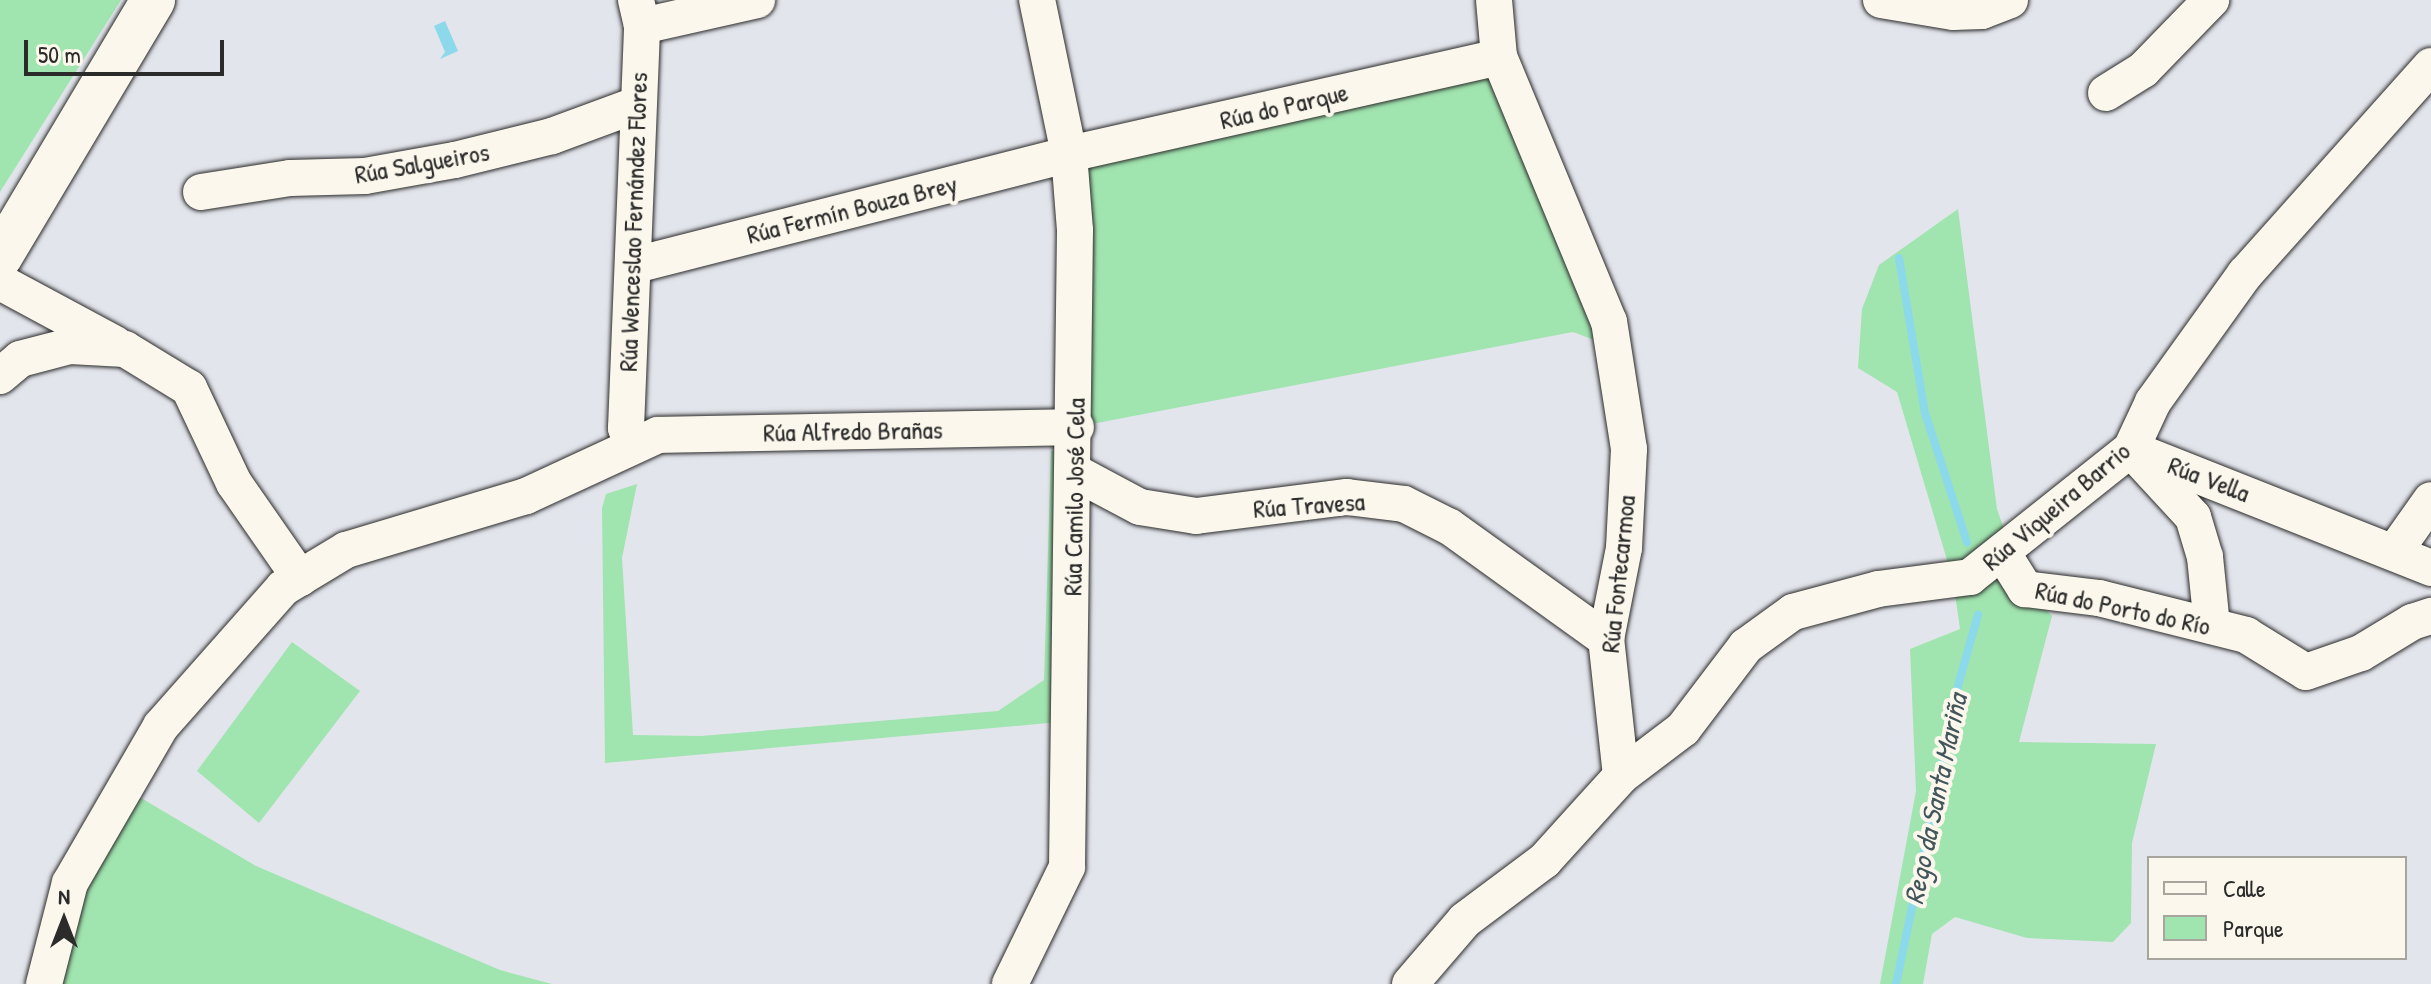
<!DOCTYPE html>
<html>
<head>
<meta charset="utf-8">
<style>
  body { margin:0 }
  #map { position:relative; width:2431px; height:984px; overflow:hidden; background:#e3e5ec; font-family:"Patrick Hand",sans-serif }
  div>[style] { position:absolute }
  .green>* { inset:0; background:#a0e4af }
  .water>* { inset:0; background:#8bd9ea }
  .stream>* { height:8px; margin:-4px; padding:0 4px; transform-origin:4px; border-radius:4px; background:#8bd9ea }
  .roads { filter:drop-shadow(0 0 2px #2b2b2b) drop-shadow(0 0 2px #2b2b2b) }
  .minor>* { height:36px; margin:-18px; padding:0 18px; transform-origin:18px; border-radius:18px; background:#fbf7ec }
  .highway>* { height:44px; margin:-22px; padding:0 22px; transform-origin:22px; border-radius:22px; background:#fbf7ec }
  span { translate:-50% -50%; white-space:nowrap; text-align:center; line-height:1.15; -webkit-text-stroke:8px #fbf7ec; paint-order:stroke }
  .street-label { font-size:26px; color:#2b2b2b }
  .water-label { font-size:28px; color:#43565b; font-style:italic }
  .legend { position:absolute; left:2147px; top:856px; width:260px; height:104px; box-sizing:border-box; background:#fbf7ec; border:2px solid #a8a59f; margin:0; padding:10px 14px; list-style:none; font-size:24px; color:#2b2b2b }
  .legend li { display:flex; align-items:center; gap:16px; height:40px }
  .legend b { width:40px; border:2px solid #a8a59f }
  .north { position:absolute; left:24px; top:880px; width:80px; height:80px; -webkit-text-stroke:6px #fbf7ec; paint-order:stroke; rotate:0deg; font-size:22px; font-weight:700; line-height:32px; text-align:center; color:#2b2b2b }
  .north::after { content:''; display:block; margin:auto; width:28px; height:36px; background:#2b2b2b; clip-path:polygon(50% 0,100% 100%,50% 72%,0 100%) }
  .scale { position:absolute; left:24px; top:40px; width:200px; height:36px; box-sizing:border-box; border:4px solid #2b2b2b; border-top:0; padding-left:10px; font-size:24px; line-height:28px; white-space:nowrap; color:#2b2b2b; -webkit-text-stroke:6px #fbf7ec; paint-order:stroke }
</style>
</head>
<body>
<div id="map">
  <div class="green">
    <div style="clip-path:polygon(0 0,121px 0,0 192px)"></div>
    <div style="clip-path:polygon(1499px 57px,1613px 347px,1573px 332px,1076px 427px,1070px 721px,605px 763px,602px 508px,606px 494px,637px 484px,622px 558px,633px 735px,701px 736px,998px 711px,1044px 680px,1051px 451px,1056px 451px,1069px 154px)"></div>
    <div style="clip-path:polygon(1958px 209px,1997px 509px,2025px 589px,2052px 616px,2019px 742px,2156px 744px,2132px 843px,2131px 923px,2113px 942px,2027px 938px,1955px 917px,1932px 934px,1923px 984px,1880px 984px,1916px 791px,1910px 649px,1960px 629px,1953px 580px,1897px 392px,1858px 368px,1862px 309px,1879px 265px)"></div>
    <div style="clip-path:polygon(292px 642px,360px 691px,259px 823px,197px 771px)"></div>
    <div style="clip-path:polygon(136px 795px,256px 866px,500px 970px,552px 984px,37px 984px)"></div>
  </div>
  <div class="water">
    <div style="clip-path:polygon(445px 21px,458px 51px,440px 59px,445px 52px,434px 26px)"></div>
  </div>
  <div class="stream">
    <div style="left:1899px;top:258px;width:157px;rotate:80.5deg"></div>
    <div style="left:1925px;top:413px;width:136px;rotate:72deg"></div>
    <div style="left:1896px;top:984px;width:309px;rotate:-78.2deg"></div>
    <div style="left:1959px;top:682px;width:70px;rotate:-74.2deg"></div>
  </div>
  <div class="roads">
    <div class="minor">
      <div style="left:1881px;top:0;width:73px;rotate:9.5deg"></div>
      <div style="left:1953px;top:12px;width:29px;rotate:-2deg"></div>
      <div style="left:1982px;top:11px;width:30px;rotate:-21deg"></div>
      <div style="left:642px;top:26px;width:118px;rotate:-12.7deg"></div>
      <div style="left:2106px;top:93px;width:44px;rotate:-31.9deg"></div>
      <div style="left:2143px;top:70px;width:98px;rotate:-45.8deg"></div>
      <div style="left:201px;top:192px;width:90px;rotate:-8.9deg"></div>
      <div style="left:290px;top:178px;width:75px;rotate:-1.5deg"></div>
      <div style="left:365px;top:176px;width:91px;rotate:-10.1deg"></div>
      <div style="left:455px;top:160px;width:100px;rotate:-13.9deg"></div>
      <div style="left:552px;top:136px;width:90px;rotate:-20.3deg"></div>
      <div style="left:635px;top:265px;width:448px;rotate:-14.3deg"></div>
      <div style="left:1069px;top:154px;width:441px;rotate:-12.7deg"></div>
      <div style="left:0;top:282px;width:131px;rotate:28.3deg"></div>
      <div style="left:0;top:376px;width:26px;rotate:-40deg"></div>
      <div style="left:20px;top:359px;width:52px;rotate:-14.6deg"></div>
      <div style="left:70px;top:346px;width:55px;rotate:3.1deg"></div>
      <div style="left:125px;top:349px;width:75px;rotate:31.4deg"></div>
      <div style="left:189px;top:388px;width:105px;rotate:64.7deg"></div>
      <div style="left:234px;top:483px;width:116px;rotate:55.2deg"></div>
      <div style="left:632px;top:444px;width:17px;rotate:-111deg"></div>
      <div style="left:626px;top:428px;width:402px;rotate:-87.7deg"></div>
      <div style="left:642px;top:26px;width:27px;rotate:-103deg"></div>
      <div style="left:2131px;top:449px;width:323px;rotate:21.6deg"></div>
      <div style="left:2134px;top:453px;width:87px;rotate:47.3deg"></div>
      <div style="left:2193px;top:517px;width:42px;rotate:73.3deg"></div>
      <div style="left:2205px;top:557px;width:69px;rotate:84.2deg"></div>
      <div style="left:1076px;top:473px;width:72px;rotate:28deg"></div>
      <div style="left:1140px;top:507px;width:57px;rotate:9.1deg"></div>
      <div style="left:1196px;top:516px;width:152px;rotate:-7.2deg"></div>
      <div style="left:1347px;top:497px;width:57px;rotate:7deg"></div>
      <div style="left:1404px;top:504px;width:51px;rotate:26.6deg"></div>
      <div style="left:1450px;top:527px;width:192px;rotate:35.7deg"></div>
      <div style="left:2395px;top:551px;width:62px;rotate:-54.8deg"></div>
      <div style="left:2002px;top:552px;width:44px;rotate:58.1deg"></div>
      <div style="left:2025px;top:589px;width:75px;rotate:6.9deg"></div>
      <div style="left:2099px;top:598px;width:152px;rotate:14.1deg"></div>
      <div style="left:2246px;top:635px;width:70px;rotate:31.7deg"></div>
      <div style="left:2306px;top:672px;width:58px;rotate:-19.1deg"></div>
      <div style="left:2361px;top:653px;width:60px;rotate:-31.3deg"></div>
      <div style="left:2412px;top:622px;width:20px;rotate:-18deg"></div>
      <div style="left:1621px;top:776px;width:78px;rotate:-37.2deg"></div>
      <div style="left:1683px;top:729px;width:104px;rotate:-52.8deg"></div>
      <div style="left:1746px;top:646px;width:58px;rotate:-35.9deg"></div>
      <div style="left:1793px;top:612px;width:88px;rotate:-15.1deg"></div>
      <div style="left:1878px;top:589px;width:93px;rotate:-7.4deg"></div>
      <div style="left:1970px;top:577px;width:206px;rotate:-38.5deg"></div>
      <div style="left:2131px;top:449px;width:52px;rotate:-64.9deg"></div>
      <div style="left:2153px;top:402px;width:158px;rotate:-54.3deg"></div>
      <div style="left:2245px;top:274px;width:279px;rotate:-48.2deg"></div>
      <div style="left:44px;top:984px;width:104px;rotate:-75.6deg"></div>
      <div style="left:70px;top:883px;width:181px;rotate:-59.9deg"></div>
      <div style="left:161px;top:726px;width:184px;rotate:-48.5deg"></div>
      <div style="left:283px;top:588px;width:74px;rotate:-31.1deg"></div>
      <div style="left:346px;top:550px;width:188px;rotate:-16.7deg"></div>
      <div style="left:526px;top:496px;width:145px;rotate:-24.8deg"></div>
      <div style="left:658px;top:435px;width:418px;rotate:-1.1deg"></div>
      <div style="left:1010px;top:984px;width:130px;rotate:-64deg"></div>
      <div style="left:1067px;top:867px;width:637px;rotate:-89.28deg"></div>
      <div style="left:1075px;top:230px;width:76px;rotate:-94.5deg"></div>
      <div style="left:1069px;top:154px;width:157px;rotate:-101.7deg"></div>
      <div style="left:1410px;top:984px;width:84px;rotate:-49.3deg"></div>
      <div style="left:1465px;top:920px;width:99px;rotate:-36.8deg"></div>
      <div style="left:1544px;top:861px;width:115px;rotate:-47.8deg"></div>
      <div style="left:1621px;top:776px;width:138px;rotate:-96.2deg"></div>
      <div style="left:1606px;top:639px;width:93px;rotate:-78.8deg"></div>
      <div style="left:1624px;top:548px;width:99px;rotate:-87.1deg"></div>
      <div style="left:1629px;top:449px;width:129px;rotate:-98.9deg"></div>
      <div style="left:1609px;top:322px;width:287px;rotate:-112.5deg"></div>
      <div style="left:1499px;top:57px;width:57px;rotate:-95deg"></div>
    </div>
    <div class="highway">
      <div style="left:0;top:257px;width:299px;rotate:-59.2deg"></div>
    </div>
  </div>
  <div class="street-label">
    <span style="left:1284px;top:106px;rotate:-13deg">Rúa do Parque</span>
    <span style="left:422px;top:163px;rotate:-10deg">Rúa Salgueiros</span>
    <span style="left:852px;top:209px;rotate:-14deg">Rúa Fermín Bouza Brey</span>
    <span style="left:633px;top:222px;rotate:-88deg">Rúa Wenceslao Fernández Flores</span>
    <span style="left:853px;top:431px;rotate:-1deg">Rúa Alfredo Brañas</span>
    <span style="left:2209px;top:479px;rotate:21deg">Rúa Vella</span>
    <span style="left:1074px;top:497px;rotate:-89deg">Rúa Camilo José Cela</span>
    <span style="left:1309px;top:505px;rotate:-4deg">Rúa Travesa</span>
    <span style="left:2056px;top:506px;rotate:-40deg">Rúa Viqueira Barrio</span>
    <span style="left:1618px;top:574px;rotate:-84deg">Rúa Fontecarmoa</span>
    <span style="left:2123px;top:608px;rotate:12deg">Rúa do Porto do Río</span>
  </div>
  <div class="water-label">
    <span style="left:1935px;top:799px;rotate:-78deg">Rego da Santa Mariña</span>
  </div>
  <ul class="legend">
  <li><b style="height:10px;background:#fbf7ec"></b>Calle</li>
  <li><b style="height:22px;background:#a0e4af"></b>Parque</li>
  </ul>
  <div class="north">N</div>
  <div class="scale">50 m</div>
</div>
</body>
</html>
